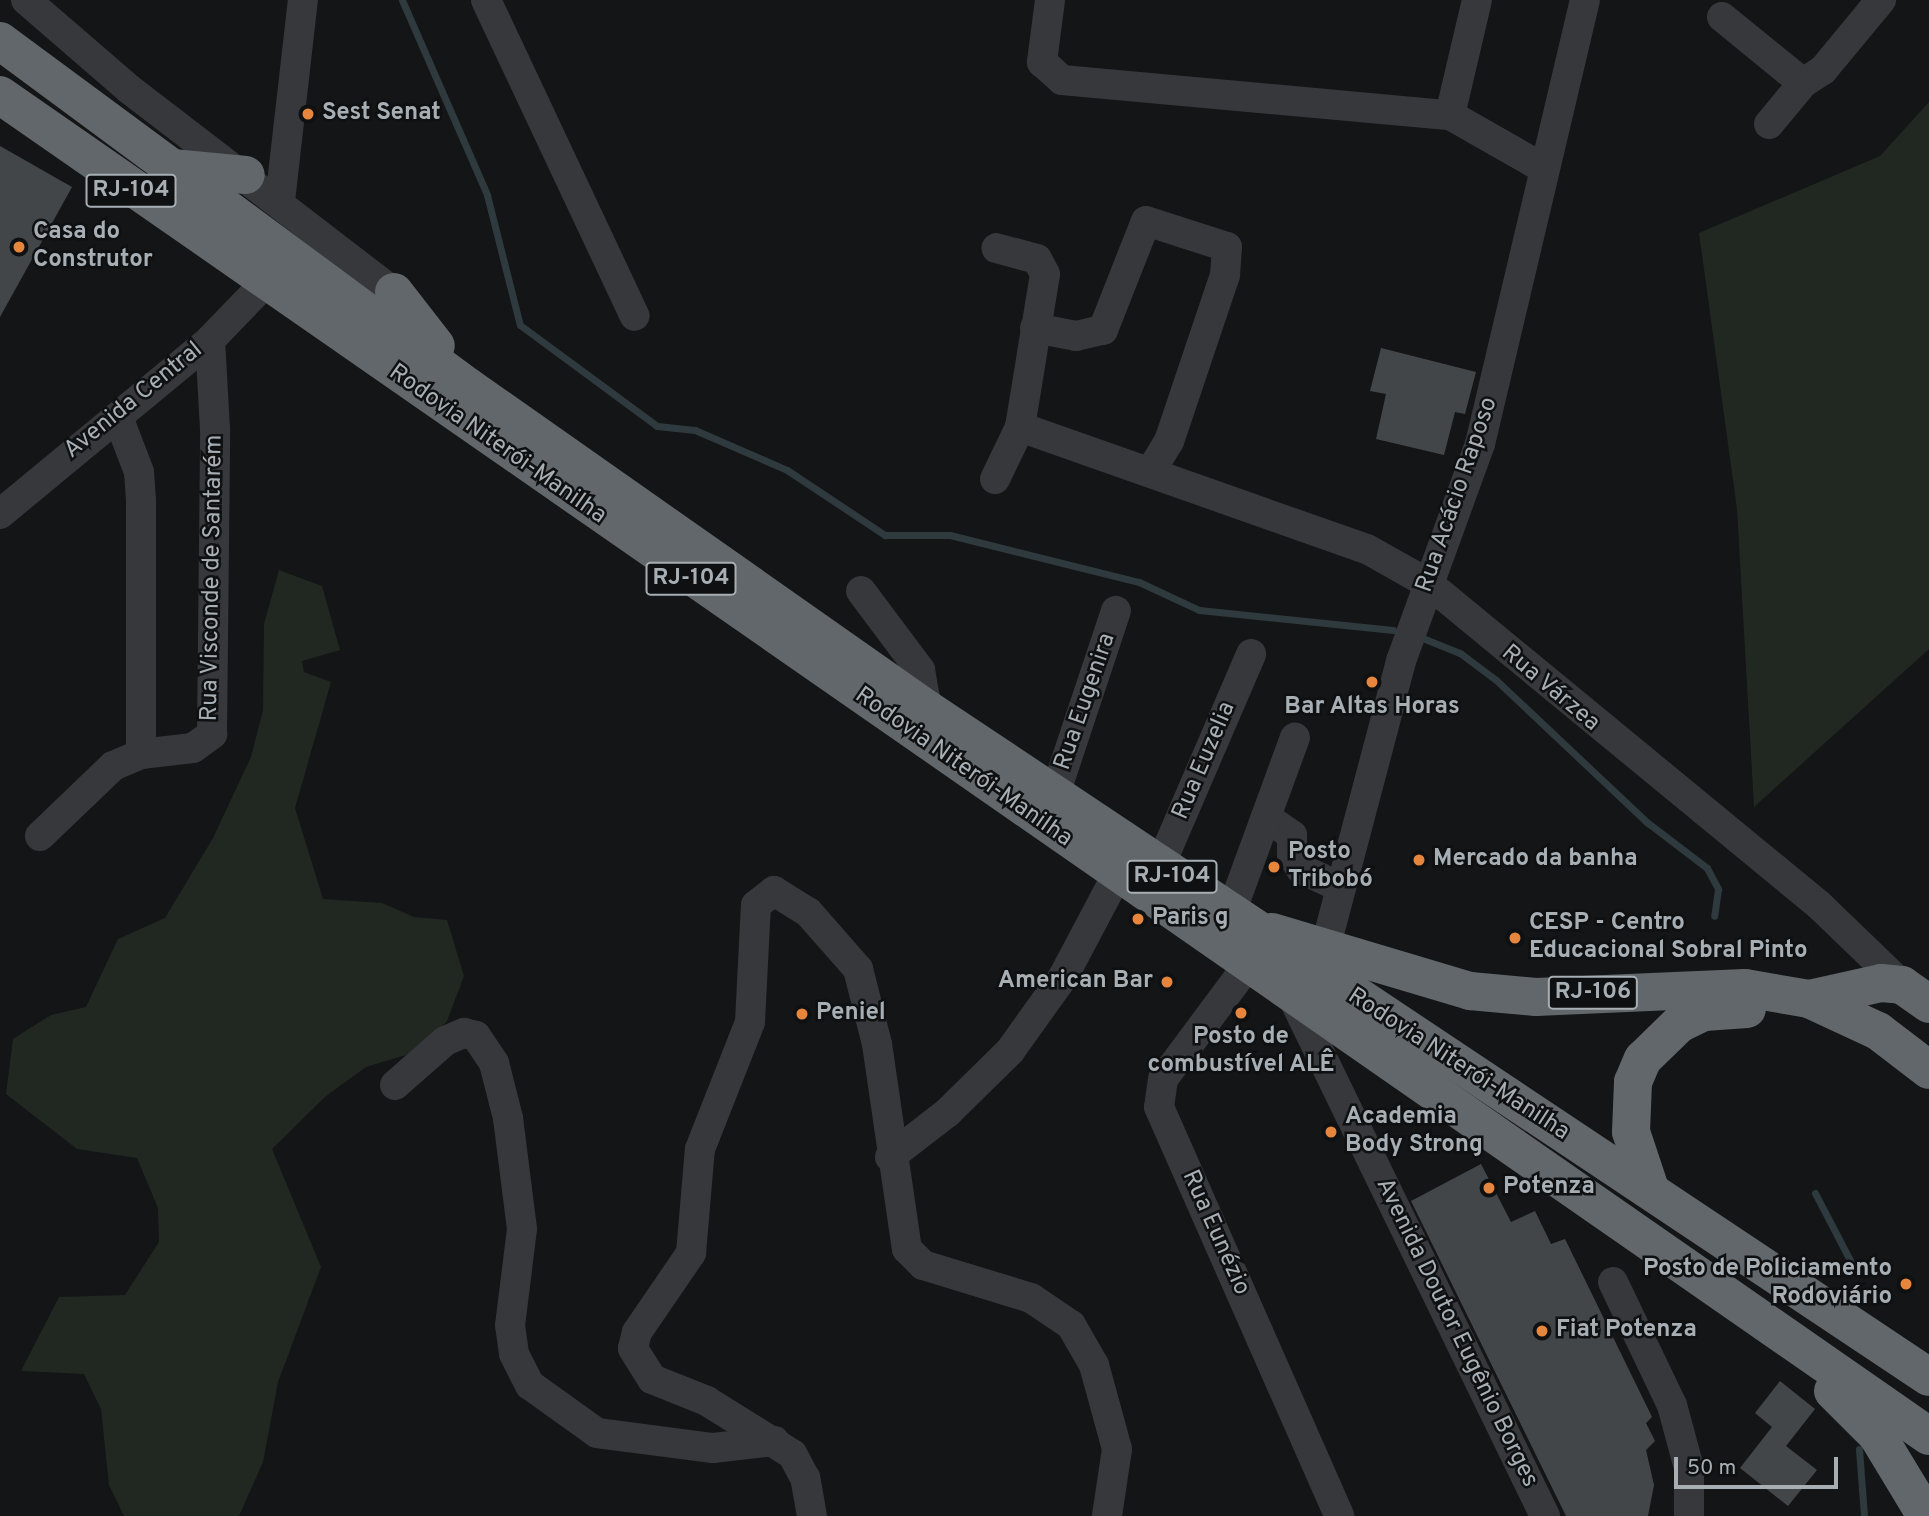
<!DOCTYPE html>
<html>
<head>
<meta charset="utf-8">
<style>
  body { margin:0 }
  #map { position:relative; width:1929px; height:1516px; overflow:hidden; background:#141516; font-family:Overpass,sans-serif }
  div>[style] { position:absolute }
  .green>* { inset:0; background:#212821 }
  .stream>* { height:7px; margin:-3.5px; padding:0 3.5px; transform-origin:3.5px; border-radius:3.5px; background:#2e3a3e }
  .building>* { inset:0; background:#434649 }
  .minor>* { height:30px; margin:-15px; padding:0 15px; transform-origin:15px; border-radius:15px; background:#36383b }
  .highway>* { height:38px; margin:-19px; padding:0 19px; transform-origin:19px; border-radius:19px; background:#62676b }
  .dots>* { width:19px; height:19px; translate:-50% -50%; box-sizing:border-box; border:4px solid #0f1011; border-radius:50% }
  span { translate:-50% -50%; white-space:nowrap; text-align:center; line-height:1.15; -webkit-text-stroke:5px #0f1011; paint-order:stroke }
  .shield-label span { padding:2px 5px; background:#0f1011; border:2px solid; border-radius:5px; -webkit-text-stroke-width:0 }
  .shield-label { font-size:23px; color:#a7afb5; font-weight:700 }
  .poi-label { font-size:24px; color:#a7afb5; font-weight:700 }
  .left { translate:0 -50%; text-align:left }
  .right { translate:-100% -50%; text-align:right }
  .street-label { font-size:24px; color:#a7afb5 }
  .scale { position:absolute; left:1674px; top:1457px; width:164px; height:32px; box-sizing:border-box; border:4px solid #a7afb5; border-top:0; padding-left:9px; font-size:21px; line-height:24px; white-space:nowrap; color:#a7afb5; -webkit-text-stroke:5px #0f1011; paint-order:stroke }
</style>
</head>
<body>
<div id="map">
  <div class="green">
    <div style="clip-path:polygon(1929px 102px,1929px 649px,1754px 807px,1737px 509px,1699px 233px,1880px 156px)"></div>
    <div style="clip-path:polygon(279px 570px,322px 586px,340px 650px,302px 661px,304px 672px,331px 682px,295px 808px,323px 899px,382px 903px,414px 917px,447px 920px,464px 976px,447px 1021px,419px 1051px,366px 1067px,326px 1096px,272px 1149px,321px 1267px,278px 1382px,263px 1462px,239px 1516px,124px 1516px,109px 1485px,101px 1409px,84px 1374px,21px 1371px,59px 1297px,125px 1295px,159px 1242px,158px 1208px,137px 1158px,77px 1149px,6px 1094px,13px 1039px,51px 1015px,86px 1007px,118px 939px,165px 918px,213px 838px,251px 757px,263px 710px,264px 624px)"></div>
  </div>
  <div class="stream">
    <div style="left:402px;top:0;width:213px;rotate:66.4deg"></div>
    <div style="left:487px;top:195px;width:134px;rotate:75.8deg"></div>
    <div style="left:520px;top:325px;width:170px;rotate:36.4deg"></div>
    <div style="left:657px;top:426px;width:38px;rotate:6deg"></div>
    <div style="left:695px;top:430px;width:100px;rotate:23.5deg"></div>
    <div style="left:787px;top:470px;width:118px;rotate:33.6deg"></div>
    <div style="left:885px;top:535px;width:65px"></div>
    <div style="left:950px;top:535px;width:195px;rotate:14deg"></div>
    <div style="left:1139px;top:582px;width:66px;rotate:25deg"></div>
    <div style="left:1199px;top:610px;width:195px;rotate:5.9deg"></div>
    <div style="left:1425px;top:639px;width:38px;rotate:22deg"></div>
    <div style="left:1460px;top:653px;width:45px;rotate:36.9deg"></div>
    <div style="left:1496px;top:680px;width:209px;rotate:43.3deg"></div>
    <div style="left:1648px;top:823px;width:74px;rotate:37.3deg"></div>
    <div style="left:1707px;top:868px;width:24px;rotate:62deg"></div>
    <div style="left:1718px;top:889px;width:27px;rotate:98deg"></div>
    <div style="left:1815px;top:1193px;width:85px;rotate:62.5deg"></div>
    <div style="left:1859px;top:1449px;width:67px;rotate:85.7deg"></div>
  </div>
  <div class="building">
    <div style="clip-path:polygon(0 146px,72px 187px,0 317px)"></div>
    <div style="clip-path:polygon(1381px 348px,1476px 372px,1465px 414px,1455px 412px,1444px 455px,1376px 439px,1386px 394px,1370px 391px)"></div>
    <div style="clip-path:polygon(1481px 1164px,1511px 1222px,1535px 1211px,1551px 1244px,1565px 1239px,1652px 1417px,1646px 1423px,1655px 1441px,1646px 1450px,1654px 1485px,1648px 1516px,1566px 1516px,1411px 1201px)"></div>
    <div style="clip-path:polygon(1780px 1381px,1815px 1409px,1786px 1446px,1817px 1470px,1788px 1506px,1740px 1468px,1772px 1427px,1755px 1413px)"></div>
  </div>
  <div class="minor">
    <div style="left:26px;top:0;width:136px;rotate:40.8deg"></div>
    <div style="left:129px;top:89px;width:334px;rotate:37.5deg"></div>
    <div style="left:486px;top:0;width:349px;rotate:64.8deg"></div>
    <div style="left:1050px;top:0;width:63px;rotate:97.4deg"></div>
    <div style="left:1042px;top:62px;width:27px;rotate:42deg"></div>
    <div style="left:1062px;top:80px;width:390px;rotate:5.2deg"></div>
    <div style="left:1450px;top:115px;width:107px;rotate:29.7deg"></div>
    <div style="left:1722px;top:17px;width:104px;rotate:39.2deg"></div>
    <div style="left:1803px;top:83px;width:24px;rotate:-33deg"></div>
    <div style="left:1823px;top:70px;width:91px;rotate:-50.4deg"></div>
    <div style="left:1450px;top:115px;width:118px;rotate:-76.8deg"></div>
    <div style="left:1769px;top:124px;width:53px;rotate:-50.3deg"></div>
    <div style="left:280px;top:201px;width:202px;rotate:-83.5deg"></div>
    <div style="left:1035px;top:328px;width:42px;rotate:11deg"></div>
    <div style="left:1076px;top:336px;width:28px;rotate:-13deg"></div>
    <div style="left:1103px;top:330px;width:117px;rotate:-68.5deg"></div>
    <div style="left:1146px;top:221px;width:85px;rotate:17.8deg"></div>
    <div style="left:1227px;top:247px;width:28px;rotate:94deg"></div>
    <div style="left:1225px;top:275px;width:175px;rotate:108.6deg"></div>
    <div style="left:1169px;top:441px;width:33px;rotate:121deg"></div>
    <div style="left:118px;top:417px;width:59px;rotate:69.1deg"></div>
    <div style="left:139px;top:472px;width:28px;rotate:86deg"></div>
    <div style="left:141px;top:500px;width:254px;rotate:90deg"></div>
    <div style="left:1020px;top:427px;width:368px;rotate:19.4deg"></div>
    <div style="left:1367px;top:549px;width:71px;rotate:29.4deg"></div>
    <div style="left:1429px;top:584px;width:505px;rotate:39.46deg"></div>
    <div style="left:1819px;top:905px;width:115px;rotate:43.9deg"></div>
    <div style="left:995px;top:479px;width:58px;rotate:-64.3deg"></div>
    <div style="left:1020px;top:427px;width:155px;rotate:-80.7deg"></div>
    <div style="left:1045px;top:274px;width:17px;rotate:-118deg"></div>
    <div style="left:1037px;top:259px;width:42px;rotate:-165deg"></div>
    <div style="left:0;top:514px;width:273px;rotate:-39.6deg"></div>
    <div style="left:210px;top:340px;width:78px;rotate:-46deg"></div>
    <div style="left:861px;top:591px;width:99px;rotate:53.2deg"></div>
    <div style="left:920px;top:670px;width:40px;rotate:80deg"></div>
    <div style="left:1055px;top:794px;width:193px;rotate:-71.6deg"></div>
    <div style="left:1266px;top:817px;width:32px;rotate:35deg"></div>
    <div style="left:1292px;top:835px;width:20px;rotate:90deg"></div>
    <div style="left:1292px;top:855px;width:17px;rotate:57deg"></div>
    <div style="left:1301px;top:869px;width:41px;rotate:24.7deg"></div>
    <div style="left:40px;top:836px;width:101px;rotate:-43.8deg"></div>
    <div style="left:113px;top:766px;width:30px;rotate:-23deg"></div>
    <div style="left:141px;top:754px;width:52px;rotate:-6.6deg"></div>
    <div style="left:193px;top:748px;width:24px;rotate:-36deg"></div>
    <div style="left:212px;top:734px;width:305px;rotate:-89.4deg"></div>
    <div style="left:215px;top:429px;width:89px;rotate:-93.2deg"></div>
    <div style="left:1159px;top:868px;width:233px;rotate:-66.7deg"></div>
    <div style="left:1230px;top:915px;width:189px;rotate:-69.9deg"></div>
    <div style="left:1326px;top:945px;width:294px;rotate:-75.2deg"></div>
    <div style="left:1401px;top:661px;width:231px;rotate:-70deg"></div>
    <div style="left:1480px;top:444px;width:456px;rotate:-76.7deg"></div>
    <div style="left:1248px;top:965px;width:142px;rotate:126.7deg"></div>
    <div style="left:1163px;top:1079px;width:28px;rotate:98deg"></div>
    <div style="left:1159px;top:1107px;width:447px;rotate:66.2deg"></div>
    <div style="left:1294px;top:1000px;width:574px;rotate:64.06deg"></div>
    <div style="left:395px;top:1085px;width:67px;rotate:-41.3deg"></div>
    <div style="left:445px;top:1041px;width:21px;rotate:-23deg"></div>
    <div style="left:464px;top:1033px;width:12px;rotate:14deg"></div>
    <div style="left:476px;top:1036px;width:32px;rotate:56deg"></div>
    <div style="left:494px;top:1063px;width:57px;rotate:75.7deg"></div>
    <div style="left:508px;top:1118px;width:112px;rotate:82.8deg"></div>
    <div style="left:522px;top:1229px;width:97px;rotate:97.1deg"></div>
    <div style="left:510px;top:1325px;width:29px;rotate:82deg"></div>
    <div style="left:514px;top:1354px;width:35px;rotate:63deg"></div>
    <div style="left:530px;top:1385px;width:82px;rotate:35.6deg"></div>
    <div style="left:597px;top:1433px;width:117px;rotate:7.4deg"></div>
    <div style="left:713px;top:1448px;width:62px;rotate:-6.4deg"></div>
    <div style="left:890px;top:1157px;width:72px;rotate:-37.7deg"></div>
    <div style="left:947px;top:1113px;width:88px;rotate:-44.5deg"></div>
    <div style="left:1010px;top:1051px;width:91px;rotate:-54.4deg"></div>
    <div style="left:1063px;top:977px;width:115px;rotate:-62.1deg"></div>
    <div style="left:1613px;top:1282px;width:136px;rotate:64.4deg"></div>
    <div style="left:1672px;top:1405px;width:65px;rotate:74.9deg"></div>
    <div style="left:1689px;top:1468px;width:48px;rotate:90deg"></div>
    <div style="left:812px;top:1516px;width:39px;rotate:-100deg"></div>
    <div style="left:805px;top:1478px;width:27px;rotate:-118deg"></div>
    <div style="left:792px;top:1454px;width:100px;rotate:-148.1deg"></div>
    <div style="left:707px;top:1401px;width:59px;rotate:-158.2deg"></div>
    <div style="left:652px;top:1379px;width:36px;rotate:-122deg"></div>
    <div style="left:633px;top:1348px;width:16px;rotate:-76deg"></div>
    <div style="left:637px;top:1332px;width:96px;rotate:-55.6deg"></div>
    <div style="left:691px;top:1253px;width:104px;rotate:-85.1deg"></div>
    <div style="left:700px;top:1149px;width:136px;rotate:-68.5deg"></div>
    <div style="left:750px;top:1022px;width:117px;rotate:-87.1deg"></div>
    <div style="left:756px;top:905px;width:23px;rotate:-38deg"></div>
    <div style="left:774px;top:891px;width:40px;rotate:32deg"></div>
    <div style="left:808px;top:912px;width:76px;rotate:48.7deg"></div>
    <div style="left:858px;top:969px;width:77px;rotate:75.8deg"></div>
    <div style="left:877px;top:1044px;width:207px;rotate:81.7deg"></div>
    <div style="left:907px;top:1249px;width:23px;rotate:45deg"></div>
    <div style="left:923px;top:1265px;width:113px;rotate:17deg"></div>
    <div style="left:1031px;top:1298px;width:48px;rotate:34deg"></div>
    <div style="left:1071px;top:1325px;width:46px;rotate:60.1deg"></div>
    <div style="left:1094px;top:1365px;width:87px;rotate:74.7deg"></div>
    <div style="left:1117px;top:1449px;width:68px;rotate:98.5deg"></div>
  </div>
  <div class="highway">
    <div style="left:0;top:41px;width:581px;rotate:36.46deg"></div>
    <div style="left:467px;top:386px;width:562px;rotate:35.08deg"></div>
    <div style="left:927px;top:709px;width:1204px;rotate:33.69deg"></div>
    <div style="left:0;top:95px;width:2349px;rotate:34.81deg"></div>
    <div style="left:172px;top:168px;width:74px;rotate:5.4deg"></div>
    <div style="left:394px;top:292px;width:68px;rotate:52.1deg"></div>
    <div style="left:1272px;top:932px;width:207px;rotate:16.6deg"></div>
    <div style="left:1470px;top:991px;width:66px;rotate:5.2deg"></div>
    <div style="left:1536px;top:997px;width:209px;rotate:-2.5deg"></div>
    <div style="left:1745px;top:988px;width:65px;rotate:9.8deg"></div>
    <div style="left:1809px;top:999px;width:76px;rotate:24.9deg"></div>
    <div style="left:1878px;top:1031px;width:64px;rotate:37.4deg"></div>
    <div style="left:1809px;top:999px;width:74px;rotate:-12.5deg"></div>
    <div style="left:1881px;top:983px;width:21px;rotate:5deg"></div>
    <div style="left:1902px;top:985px;width:33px;rotate:35deg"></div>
    <div style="left:1650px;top:1189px;width:60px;rotate:-108.4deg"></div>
    <div style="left:1631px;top:1132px;width:50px;rotate:-87.7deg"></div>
    <div style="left:1633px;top:1082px;width:25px;rotate:-67deg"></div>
    <div style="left:1643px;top:1059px;width:50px;rotate:-44.2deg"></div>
    <div style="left:1679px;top:1024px;width:28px;rotate:-26deg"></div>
    <div style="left:1704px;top:1012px;width:43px;rotate:-4deg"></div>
    <div style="left:1833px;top:1391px;width:62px;rotate:45deg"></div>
    <div style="left:1877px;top:1435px;width:95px;rotate:58.8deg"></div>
  </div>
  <div class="dots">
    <div style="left:308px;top:114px;background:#e6863c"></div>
    <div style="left:19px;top:247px;background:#e6863c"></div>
    <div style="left:1372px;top:682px;background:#e6863c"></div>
    <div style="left:1419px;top:860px;background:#e6863c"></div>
    <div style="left:1274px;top:867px;background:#e6863c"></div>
    <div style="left:1138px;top:919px;background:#e6863c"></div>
    <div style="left:1515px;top:938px;background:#e6863c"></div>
    <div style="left:1167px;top:982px;background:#e6863c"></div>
    <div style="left:1241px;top:1013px;background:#e6863c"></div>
    <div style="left:802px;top:1014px;background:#e6863c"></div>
    <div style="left:1331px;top:1132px;background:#e6863c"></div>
    <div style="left:1489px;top:1188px;background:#e6863c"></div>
    <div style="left:1906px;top:1284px;background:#e6863c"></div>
    <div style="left:1542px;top:1331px;background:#e6863c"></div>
  </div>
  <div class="shield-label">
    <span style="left:131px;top:191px">RJ-104</span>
    <span style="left:691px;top:579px">RJ-104</span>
    <span style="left:1172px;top:877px">RJ-104</span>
    <span style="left:1593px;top:993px">RJ-106</span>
  </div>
  <div class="poi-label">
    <span class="left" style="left:322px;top:114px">Sest Senat</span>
    <span class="left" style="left:33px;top:247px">Casa do<br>Construtor</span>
    <span style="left:1372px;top:708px">Bar Altas Horas</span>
    <span class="left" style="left:1288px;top:867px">Posto<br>Tribobó</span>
    <span class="left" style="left:1433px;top:860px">Mercado da banha</span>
    <span class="left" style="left:1152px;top:919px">Paris g</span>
    <span class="left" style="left:1529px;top:938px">CESP - Centro<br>Educacional Sobral Pinto</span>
    <span class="right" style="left:1153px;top:982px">American Bar</span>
    <span class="left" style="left:816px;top:1014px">Peniel</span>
    <span style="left:1241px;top:1052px">Posto de<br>combustível ALÊ</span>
    <span class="left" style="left:1345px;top:1132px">Academia<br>Body Strong</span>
    <span class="left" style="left:1503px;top:1188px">Potenza</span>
    <span class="right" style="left:1892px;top:1284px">Posto de Policiamento<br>Rodoviário</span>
    <span class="left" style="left:1556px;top:1331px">Fiat Potenza</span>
  </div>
  <div class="street-label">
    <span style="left:134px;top:401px;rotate:-39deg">Avenida Central</span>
    <span style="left:497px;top:445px;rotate:35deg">Rodovia Niterói-Manilha</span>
    <span style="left:1458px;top:495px;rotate:-71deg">Rua Acácio Raposo</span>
    <span style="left:213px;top:578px;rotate:-89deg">Rua Visconde de Santarém</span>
    <span style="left:1550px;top:689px;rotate:40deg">Rua Várzea</span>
    <span style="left:1086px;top:702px;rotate:-71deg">Rua Eugenira</span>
    <span style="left:1205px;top:761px;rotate:-67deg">Rua Euzelia</span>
    <span style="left:963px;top:768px;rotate:35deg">Rodovia Niterói-Manilha</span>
    <span style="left:1458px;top:1065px;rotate:33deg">Rodovia Niterói-Manilha</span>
    <span style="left:1215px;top:1233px;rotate:66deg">Rua Eunézio</span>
    <span style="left:1456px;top:1333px;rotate:64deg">Avenida Doutor Eugênio Borges</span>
  </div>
  <div class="scale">50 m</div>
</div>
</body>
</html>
